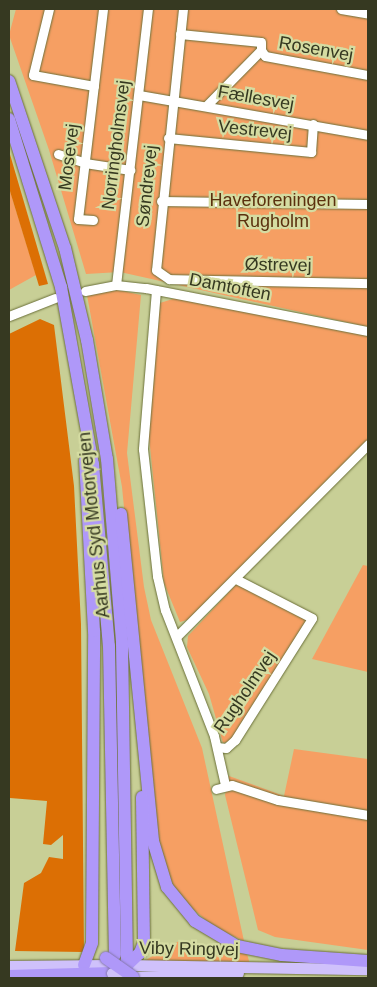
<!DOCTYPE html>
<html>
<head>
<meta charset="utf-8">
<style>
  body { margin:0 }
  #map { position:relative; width:377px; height:987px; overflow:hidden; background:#c8cf96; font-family:Arial,sans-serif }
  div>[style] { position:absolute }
  .green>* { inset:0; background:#f69f63 }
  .forest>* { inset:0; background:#dc6f04 }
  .roads { filter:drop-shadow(0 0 1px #6b703a) drop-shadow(0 0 1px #6b703a) }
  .minor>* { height:9px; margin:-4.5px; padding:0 4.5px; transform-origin:4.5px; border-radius:4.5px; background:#fff }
  .major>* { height:11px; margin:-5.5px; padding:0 5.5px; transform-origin:5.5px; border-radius:5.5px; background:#cfc1fb }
  .highway>* { height:12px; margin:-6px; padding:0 6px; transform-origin:6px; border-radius:6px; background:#af98f9 }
  .bridges { filter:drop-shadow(0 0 1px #8577ad) drop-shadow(0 0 1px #8577ad) }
  .major-bridge>* { height:11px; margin:-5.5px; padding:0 5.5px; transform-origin:5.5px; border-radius:5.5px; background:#cfc1fb }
  .highway-bridge>* { height:12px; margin:-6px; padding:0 6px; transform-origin:6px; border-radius:6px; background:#af98f9 }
  span { translate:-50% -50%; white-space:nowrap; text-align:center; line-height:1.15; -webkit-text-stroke:4.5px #d5dca2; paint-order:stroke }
  .street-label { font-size:18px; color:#363921 }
  .park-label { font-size:18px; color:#5b300e }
  .frame { position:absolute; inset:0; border:10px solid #363921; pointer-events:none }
</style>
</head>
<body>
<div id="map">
  <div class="green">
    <div style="clip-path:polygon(16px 9px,368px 9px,368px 327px,120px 272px,86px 274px,49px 150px,9px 35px)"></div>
    <div style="clip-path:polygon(9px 188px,36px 275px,9px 290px)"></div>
    <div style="clip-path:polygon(118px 290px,141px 295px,127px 453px,144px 587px,151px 620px,202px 748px,244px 941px,214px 927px,179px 897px,158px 852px,122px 487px,87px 295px)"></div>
    <div style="clip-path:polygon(179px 297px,368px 332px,368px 440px,194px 618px,180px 622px,164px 583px,148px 427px,160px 303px)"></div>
    <div style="clip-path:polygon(363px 565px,368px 566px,368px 672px,312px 659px)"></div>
    <div style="clip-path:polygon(242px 578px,312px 613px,231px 741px,223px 743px,209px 694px,187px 647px,188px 636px)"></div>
    <div style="clip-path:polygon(294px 749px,368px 759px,368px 950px,275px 937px,258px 930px,225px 795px,229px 776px,284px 796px)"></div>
    <div style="clip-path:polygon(179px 941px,215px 955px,236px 951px,247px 954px,250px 964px,144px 961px)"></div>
  </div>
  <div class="forest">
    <div style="clip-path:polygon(9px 151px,48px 284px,39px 286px,9px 188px)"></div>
    <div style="clip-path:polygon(40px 319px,54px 325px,74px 486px,81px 624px,84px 952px,15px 951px,24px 883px,41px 873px,49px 857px,63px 859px,63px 835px,51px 845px,43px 844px,47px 801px,10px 798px,9px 805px,9px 334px)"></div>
  </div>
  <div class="roads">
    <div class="minor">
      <div style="left:49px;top:9px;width:68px;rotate:103.6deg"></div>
      <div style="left:33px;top:75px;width:62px;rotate:10.2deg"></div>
      <div style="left:183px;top:9px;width:262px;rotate:95.9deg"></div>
      <div style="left:156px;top:270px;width:16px;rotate:35deg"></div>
      <div style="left:169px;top:279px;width:199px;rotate:1.2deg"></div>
      <div style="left:341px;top:9px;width:27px;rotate:10deg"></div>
      <div style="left:180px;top:34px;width:81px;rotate:5.6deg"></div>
      <div style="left:261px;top:42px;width:8px;rotate:90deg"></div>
      <div style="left:261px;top:50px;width:78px;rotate:134.5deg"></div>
      <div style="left:261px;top:50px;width:7px;rotate:56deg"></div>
      <div style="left:265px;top:56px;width:105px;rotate:10.5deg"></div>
      <div style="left:139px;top:95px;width:232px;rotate:9.9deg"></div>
      <div style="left:168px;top:138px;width:144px;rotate:5.6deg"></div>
      <div style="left:311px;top:152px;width:28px;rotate:-86deg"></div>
      <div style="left:58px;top:154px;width:28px;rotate:18deg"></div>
      <div style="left:85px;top:163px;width:46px;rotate:8.8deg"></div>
      <div style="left:161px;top:201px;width:207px;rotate:0.8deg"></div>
      <div style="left:93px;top:220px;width:15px;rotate:-176deg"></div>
      <div style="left:78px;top:219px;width:211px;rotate:-83.2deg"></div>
      <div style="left:116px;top:285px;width:278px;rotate:-83.4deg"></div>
      <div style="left:156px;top:290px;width:160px;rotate:94.7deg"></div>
      <div style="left:143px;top:449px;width:128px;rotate:83.7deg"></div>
      <div style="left:157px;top:576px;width:35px;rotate:77deg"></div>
      <div style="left:165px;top:610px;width:135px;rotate:68.7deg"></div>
      <div style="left:214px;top:736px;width:50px;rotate:77.3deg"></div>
      <div style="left:85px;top:291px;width:32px;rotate:-11deg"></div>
      <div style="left:116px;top:285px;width:30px;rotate:6deg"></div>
      <div style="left:146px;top:288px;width:226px;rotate:11deg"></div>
      <div style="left:9px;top:316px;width:49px;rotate:-21.4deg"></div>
      <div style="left:176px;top:637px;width:272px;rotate:-45.1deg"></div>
      <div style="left:217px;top:747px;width:9px;rotate:6deg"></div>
      <div style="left:226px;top:748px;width:12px;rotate:-42deg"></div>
      <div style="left:235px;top:740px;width:144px;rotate:-57.7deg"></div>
      <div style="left:312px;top:618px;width:85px;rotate:-152.8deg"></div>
      <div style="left:216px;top:789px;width:16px;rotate:-14deg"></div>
      <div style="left:232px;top:785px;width:48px;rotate:18.1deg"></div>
      <div style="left:278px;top:800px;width:91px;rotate:9.5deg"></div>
    </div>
    <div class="major">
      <div style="left:127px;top:965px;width:241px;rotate:1deg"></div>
      <div style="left:9px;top:966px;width:97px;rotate:-0.6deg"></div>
      <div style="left:133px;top:977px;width:105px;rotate:-2.2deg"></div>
    </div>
    <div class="highway">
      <div style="left:9px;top:81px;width:176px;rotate:71.5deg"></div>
      <div style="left:65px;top:248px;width:95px;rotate:76.6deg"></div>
      <div style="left:87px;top:340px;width:121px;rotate:80.5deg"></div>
      <div style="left:107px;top:459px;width:185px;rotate:85.3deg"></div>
      <div style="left:122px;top:643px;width:335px;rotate:89.1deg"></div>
      <div style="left:9px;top:119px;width:176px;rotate:72.8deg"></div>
      <div style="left:61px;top:287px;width:180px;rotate:79.8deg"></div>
      <div style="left:93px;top:464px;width:183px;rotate:85deg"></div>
      <div style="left:109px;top:646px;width:309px;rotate:88.9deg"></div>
      <div style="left:121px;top:514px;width:329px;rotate:84.4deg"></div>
      <div style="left:153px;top:841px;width:48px;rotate:73.1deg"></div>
      <div style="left:167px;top:887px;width:44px;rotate:50.5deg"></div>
      <div style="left:195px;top:921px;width:49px;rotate:30.8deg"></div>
      <div style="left:237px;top:946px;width:46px;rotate:11.3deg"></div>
      <div style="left:282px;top:955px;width:86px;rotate:4deg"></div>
      <div style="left:84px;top:965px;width:23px;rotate:-70deg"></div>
      <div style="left:92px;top:943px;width:312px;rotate:-89.6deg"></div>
      <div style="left:94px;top:631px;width:171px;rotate:-93deg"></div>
      <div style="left:127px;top:965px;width:18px;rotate:-43deg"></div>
      <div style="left:140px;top:953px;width:12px;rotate:-70deg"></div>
      <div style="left:144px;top:942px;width:145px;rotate:-90.8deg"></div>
      <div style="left:9px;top:976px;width:103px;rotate:-1.7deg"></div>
    </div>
  </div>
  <div class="bridges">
    <div class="major-bridge">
      <div style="left:112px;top:973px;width:9px;rotate:32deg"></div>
    </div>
    <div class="highway-bridge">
      <div style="left:106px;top:958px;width:33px;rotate:35deg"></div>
    </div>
  </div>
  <div class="street-label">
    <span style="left:316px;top:49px;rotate:10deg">Rosenvej</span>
    <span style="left:256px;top:98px;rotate:10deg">Fællesvej</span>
    <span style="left:255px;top:130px;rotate:6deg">Vestrevej</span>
    <span style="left:116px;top:145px;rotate:-83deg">Norringholmsvej</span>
    <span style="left:69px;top:157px;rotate:-83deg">Mosevej</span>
    <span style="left:147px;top:186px;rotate:-84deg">Søndrevej</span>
    <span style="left:278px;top:265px;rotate:1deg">Østrevej</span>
    <span style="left:230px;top:287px;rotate:11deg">Damtoften</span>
    <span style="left:94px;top:525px;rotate:-96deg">Aarhus Syd Motorvejen</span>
    <span style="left:245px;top:692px;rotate:-56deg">Rugholmvej</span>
    <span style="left:189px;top:949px;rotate:1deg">Viby Ringvej</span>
  </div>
  <div class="park-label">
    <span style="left:273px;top:211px">Haveforeningen<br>Rugholm</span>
  </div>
  <div class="frame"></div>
</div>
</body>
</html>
